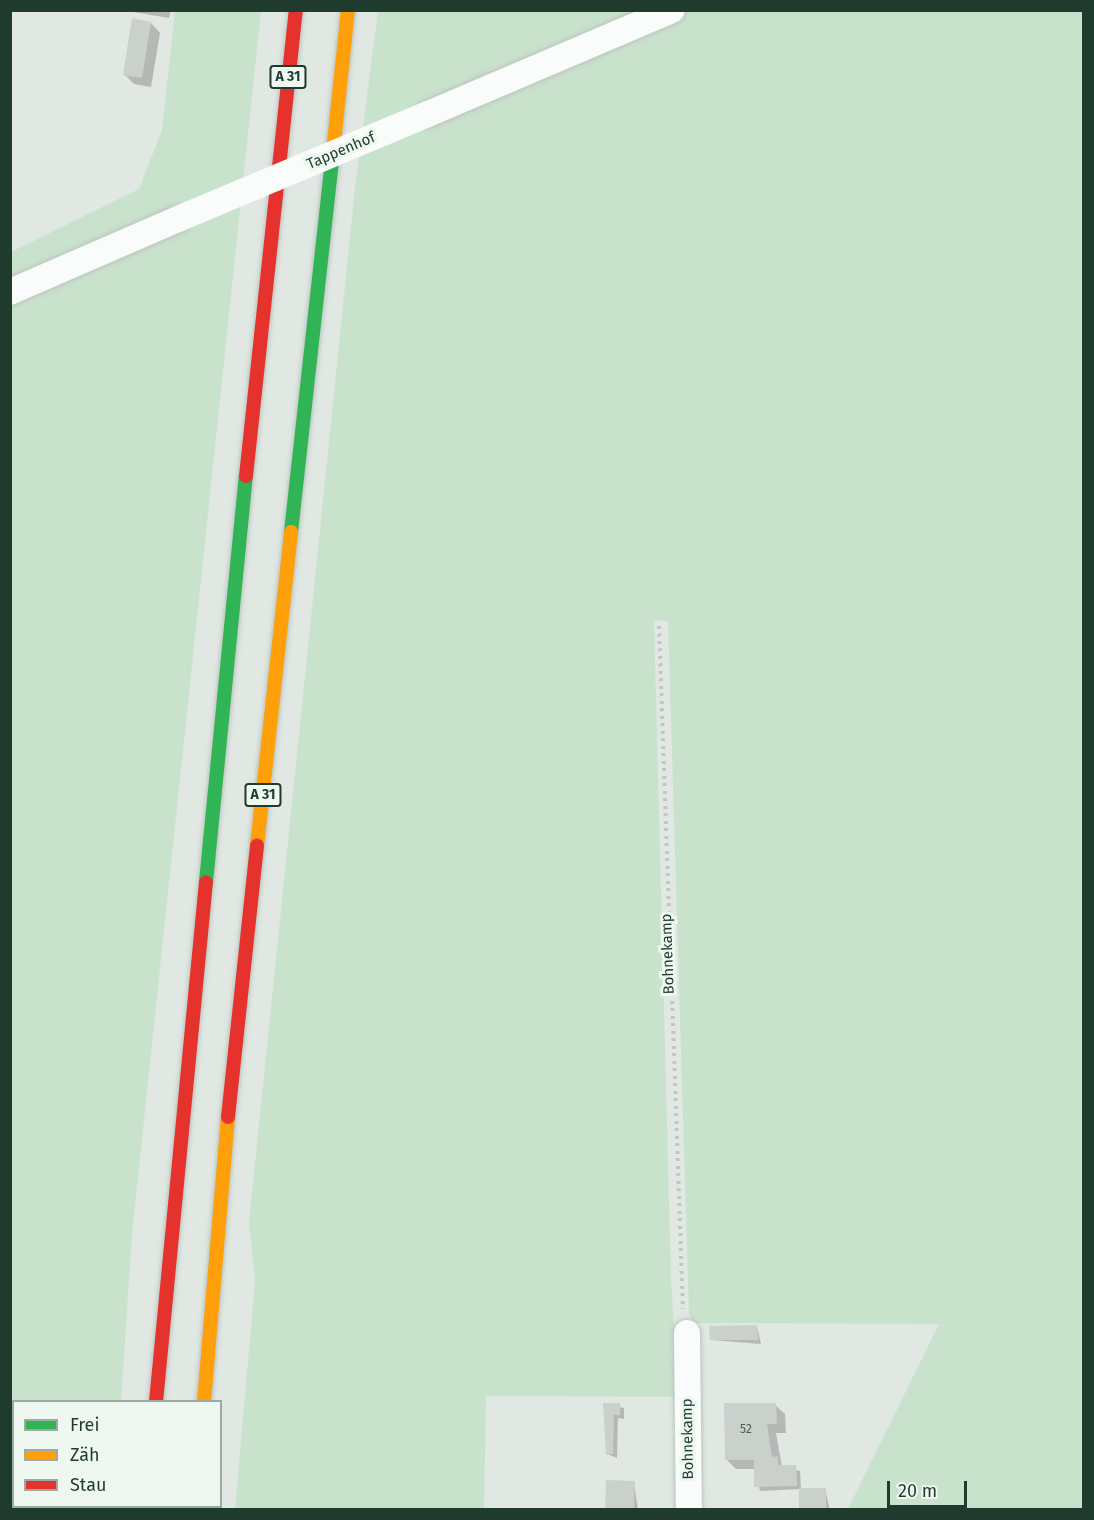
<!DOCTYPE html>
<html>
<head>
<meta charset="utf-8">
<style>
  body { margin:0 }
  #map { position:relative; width:1094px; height:1520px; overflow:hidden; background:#e1e8e3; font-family:"Fira Sans",sans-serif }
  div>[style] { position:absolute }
  .green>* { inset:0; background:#c9e2cb }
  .shadow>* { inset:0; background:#0003 }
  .building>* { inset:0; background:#cad0cc }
  .path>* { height:4px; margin-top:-2px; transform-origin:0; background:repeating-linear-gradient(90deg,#bfc8c3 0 3px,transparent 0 7.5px) }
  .roads { filter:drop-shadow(0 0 2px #bbc5bf) drop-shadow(0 0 2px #bbc5bf) }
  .street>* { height:26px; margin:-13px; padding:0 13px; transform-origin:13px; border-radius:13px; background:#fafcfb }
  .fast>* { height:14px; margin:-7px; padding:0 7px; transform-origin:7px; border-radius:7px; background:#30b455 }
  .slow>* { height:14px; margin:-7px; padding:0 7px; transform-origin:7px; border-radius:7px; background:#ff9f0a }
  .jam>* { height:14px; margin:-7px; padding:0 7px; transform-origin:7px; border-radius:7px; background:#e5322d }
  .street-bridge>* { height:26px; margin:-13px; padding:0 13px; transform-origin:13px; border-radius:13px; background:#fafcfb }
  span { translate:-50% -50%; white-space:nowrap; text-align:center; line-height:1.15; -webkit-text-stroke:6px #eff7f1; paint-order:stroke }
  .number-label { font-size:12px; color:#4a6156 }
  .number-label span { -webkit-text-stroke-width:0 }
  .shield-label span { padding:2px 4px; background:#eff7f1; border:2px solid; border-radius:4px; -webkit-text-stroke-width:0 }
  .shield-label { font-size:14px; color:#1f3b2d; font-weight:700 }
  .street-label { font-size:15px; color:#1f3b2d }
  .frame { position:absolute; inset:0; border:12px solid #1f3b2d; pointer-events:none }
  .legend { position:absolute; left:12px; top:1400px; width:210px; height:108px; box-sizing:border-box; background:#eff7f1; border:2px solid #9caca3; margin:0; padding:8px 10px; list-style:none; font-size:18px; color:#1f3b2d }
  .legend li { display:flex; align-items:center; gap:12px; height:30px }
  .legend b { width:30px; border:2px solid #9caca3 }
  .scale { position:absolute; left:887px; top:1481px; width:80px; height:27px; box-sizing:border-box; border:3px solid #1f3b2d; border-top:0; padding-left:8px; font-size:18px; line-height:21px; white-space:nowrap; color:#1f3b2d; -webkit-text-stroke:4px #eff7f1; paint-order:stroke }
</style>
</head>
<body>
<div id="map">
  <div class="green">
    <div style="clip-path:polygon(175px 11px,261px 11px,132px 1234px,121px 1401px,14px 1402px,14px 1506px,114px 1509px,11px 1510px,11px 252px,139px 189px,162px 130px)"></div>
    <div style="clip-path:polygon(378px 11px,1083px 11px,1083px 1509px,848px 1509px,939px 1324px,694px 1323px,689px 1315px,668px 621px,654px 620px,671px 1281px,679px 1397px,486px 1396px,484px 1509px,235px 1510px,255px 1281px,249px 1222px,355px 188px)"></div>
  </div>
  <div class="shadow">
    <div style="clip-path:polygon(121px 10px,171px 10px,169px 18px)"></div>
    <div style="clip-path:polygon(151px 23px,160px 33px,151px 87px,134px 84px,125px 75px)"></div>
    <div style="clip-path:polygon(757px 1327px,761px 1344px,711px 1340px)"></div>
    <div style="clip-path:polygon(604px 1404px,624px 1408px,624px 1419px,618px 1418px,617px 1458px,607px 1454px)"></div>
    <div style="clip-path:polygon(775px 1405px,785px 1414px,786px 1433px,776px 1433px,782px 1467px,800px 1471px,801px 1489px,825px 1489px,830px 1510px,803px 1510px,801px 1489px,760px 1491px,755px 1469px,736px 1469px,727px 1460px)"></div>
    <div style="clip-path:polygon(634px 1482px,638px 1510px,606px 1510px)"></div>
  </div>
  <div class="building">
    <div style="clip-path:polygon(132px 18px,151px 22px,142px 78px,123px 75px)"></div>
    <div style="clip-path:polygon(757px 1325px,758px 1340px,710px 1340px,709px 1326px)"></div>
    <div style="clip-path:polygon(603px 1403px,620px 1403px,620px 1415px,614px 1415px,613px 1454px,606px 1455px)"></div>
    <div style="clip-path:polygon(724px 1403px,776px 1403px,777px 1424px,767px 1424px,772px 1457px,778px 1456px,778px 1465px,796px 1465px,797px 1486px,754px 1487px,754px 1460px,725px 1460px)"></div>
    <div style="clip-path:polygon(606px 1480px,635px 1481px,634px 1510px,605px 1510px)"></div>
    <div style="clip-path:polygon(799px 1488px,826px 1488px,826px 1508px,799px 1508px)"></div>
  </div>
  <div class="path">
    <div style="left:659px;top:626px;width:683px;rotate:87.99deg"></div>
  </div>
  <div class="roads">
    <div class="street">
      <div style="left:428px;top:114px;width:265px;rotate:-23.1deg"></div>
      <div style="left:10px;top:292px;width:183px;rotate:-23.5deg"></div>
      <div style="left:687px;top:1333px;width:177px;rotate:89.4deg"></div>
    </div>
    <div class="fast">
      <div style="left:291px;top:532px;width:382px;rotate:-83.7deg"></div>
      <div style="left:206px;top:882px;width:408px;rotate:-84.4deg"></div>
      <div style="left:148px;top:1506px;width:4px;rotate:90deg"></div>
      <div style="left:196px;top:1510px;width:4px;rotate:-76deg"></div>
    </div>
    <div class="slow">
      <div style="left:333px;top:152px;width:143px;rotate:-84deg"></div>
      <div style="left:257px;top:846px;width:316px;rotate:-83.8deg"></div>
      <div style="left:204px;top:1402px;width:286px;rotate:-85.2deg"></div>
    </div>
    <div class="jam">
      <div style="left:246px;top:476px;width:469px;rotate:-83.9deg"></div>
      <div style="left:228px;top:1117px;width:273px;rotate:-83.9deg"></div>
      <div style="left:156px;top:1402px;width:522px;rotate:-84.51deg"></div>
    </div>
  </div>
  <div class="street-bridge">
    <div style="left:178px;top:219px;width:271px;rotate:-22.8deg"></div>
  </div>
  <div class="number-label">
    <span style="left:746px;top:1430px">52</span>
  </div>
  <div class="shield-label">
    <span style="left:288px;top:77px">A 31</span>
    <span style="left:263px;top:795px">A 31</span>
  </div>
  <div class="street-label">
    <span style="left:341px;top:151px;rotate:-23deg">Tappenhof</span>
    <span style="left:668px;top:954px;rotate:-92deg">Bohnekamp</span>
    <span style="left:688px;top:1439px;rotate:-91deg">Bohnekamp</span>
  </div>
  <div class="frame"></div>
  <ul class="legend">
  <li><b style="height:8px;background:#30b455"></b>Frei</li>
  <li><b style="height:8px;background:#ff9f0a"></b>Zäh</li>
  <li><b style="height:8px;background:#e5322d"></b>Stau</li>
  </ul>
  <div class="scale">20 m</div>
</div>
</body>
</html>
